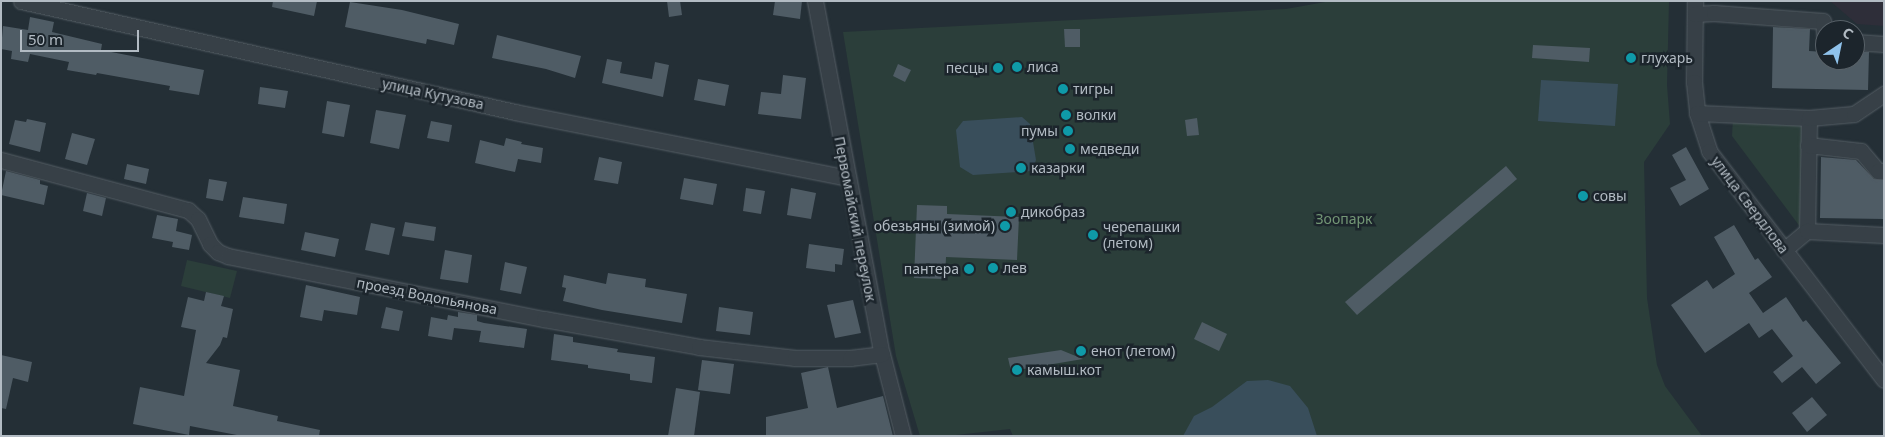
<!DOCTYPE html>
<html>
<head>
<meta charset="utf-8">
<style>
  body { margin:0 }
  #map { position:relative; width:1885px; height:437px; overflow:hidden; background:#242f36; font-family:"Noto Sans",sans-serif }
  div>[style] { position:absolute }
  .medical>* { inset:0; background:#2e2e39 }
  .green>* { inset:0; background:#2b3e3a }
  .water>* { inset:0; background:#394e5b }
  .building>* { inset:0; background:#4f5c65 }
  .roads { filter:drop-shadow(0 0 1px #555e65) drop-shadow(0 0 1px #555e65) }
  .street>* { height:15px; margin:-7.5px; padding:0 7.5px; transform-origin:7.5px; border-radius:7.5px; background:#374047 }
  .dots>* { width:14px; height:14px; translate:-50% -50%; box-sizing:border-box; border:2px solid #1c252c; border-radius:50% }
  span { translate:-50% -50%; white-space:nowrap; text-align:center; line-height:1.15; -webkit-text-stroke:5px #1c252c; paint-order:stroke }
  .poi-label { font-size:14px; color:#b2bbc3 }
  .left { translate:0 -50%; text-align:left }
  .right { translate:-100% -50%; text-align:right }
  .street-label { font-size:14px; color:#b2bbc3 }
  .park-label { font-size:14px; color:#739675 }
  .frame { position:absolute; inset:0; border:2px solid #b2bbc3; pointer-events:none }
  .north { position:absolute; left:1815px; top:20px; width:50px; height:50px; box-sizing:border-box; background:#1c252c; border:1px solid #586168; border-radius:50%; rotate:34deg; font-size:14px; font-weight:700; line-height:20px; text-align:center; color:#b2bbc3 }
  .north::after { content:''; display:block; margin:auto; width:18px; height:22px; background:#8fc2eb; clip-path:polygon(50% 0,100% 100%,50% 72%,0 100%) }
  .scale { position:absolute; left:20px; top:30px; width:119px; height:22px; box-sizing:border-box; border:2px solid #b2bbc3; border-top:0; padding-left:6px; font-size:15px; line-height:18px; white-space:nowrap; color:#b2bbc3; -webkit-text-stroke:4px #1c252c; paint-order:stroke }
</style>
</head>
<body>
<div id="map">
  <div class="medical">
    <div style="clip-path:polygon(1830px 1px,1884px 1px,1884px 26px,1857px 24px)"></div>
  </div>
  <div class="green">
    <div style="clip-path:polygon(1331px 1px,1669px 1px,1667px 85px,1670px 124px,1644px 162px,1647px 298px,1657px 365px,1665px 386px,1702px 436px,1013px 436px,1010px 429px,947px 436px,920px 436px,896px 356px,843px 32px,1286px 9px)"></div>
    <div style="clip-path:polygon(1733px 118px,1803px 123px,1801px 228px,1732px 136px)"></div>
    <div style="clip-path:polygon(187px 260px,237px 271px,230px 298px,181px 286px)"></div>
  </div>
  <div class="water">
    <div style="clip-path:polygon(1541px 80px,1618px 84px,1615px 126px,1538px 121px)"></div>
    <div style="clip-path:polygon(1022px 117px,1030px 124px,1036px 160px,1032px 171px,973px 175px,960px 167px,956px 130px,963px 121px)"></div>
    <div style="clip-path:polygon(1268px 380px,1290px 386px,1308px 408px,1317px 436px,1183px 436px,1194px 416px,1212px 407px,1247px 381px)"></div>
  </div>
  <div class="building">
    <div style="clip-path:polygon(273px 1px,317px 1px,314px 16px,272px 7px)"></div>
    <div style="clip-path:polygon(667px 1px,680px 1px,682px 15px,669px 17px)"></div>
    <div style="clip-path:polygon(775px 1px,802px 1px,800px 19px,773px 15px)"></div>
    <div style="clip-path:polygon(350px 2px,402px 10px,459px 24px,454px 45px,427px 39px,426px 44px,345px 27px)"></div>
    <div style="clip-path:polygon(30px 17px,54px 22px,52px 32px,102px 44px,101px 50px,204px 70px,199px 95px,169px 90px,170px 86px,97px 73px,96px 75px,67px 70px,69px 62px,30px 54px,28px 62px,11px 59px,12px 51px,1px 49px,3px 26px,28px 30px)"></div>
    <div style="clip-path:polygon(1773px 27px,1810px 29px,1809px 51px,1825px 52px,1825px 60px,1855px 60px,1855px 52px,1869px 52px,1868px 90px,1772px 88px)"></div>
    <div style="clip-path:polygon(1064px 29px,1080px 29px,1080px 47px,1065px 47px)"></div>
    <div style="clip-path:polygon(497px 35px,581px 56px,575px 78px,546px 69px,492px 58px)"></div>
    <div style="clip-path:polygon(1533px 45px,1590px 48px,1589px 62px,1532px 58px)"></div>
    <div style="clip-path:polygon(607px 59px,622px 62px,620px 73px,652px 79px,655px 62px,669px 65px,663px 97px,602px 83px)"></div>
    <div style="clip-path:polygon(898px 64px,911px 70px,905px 82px,893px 76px)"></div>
    <div style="clip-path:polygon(783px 75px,806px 78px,801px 119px,758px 114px,761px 92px,781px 94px)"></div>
    <div style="clip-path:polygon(698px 79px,729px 85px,725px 106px,694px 100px)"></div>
    <div style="clip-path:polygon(260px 87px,288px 91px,285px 108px,258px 104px)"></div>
    <div style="clip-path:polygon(327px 101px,350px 105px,344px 137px,322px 133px)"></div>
    <div style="clip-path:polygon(376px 110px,406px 115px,399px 149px,370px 143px)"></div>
    <div style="clip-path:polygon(1197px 118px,1199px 135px,1187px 136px,1185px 120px)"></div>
    <div style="clip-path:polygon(27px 119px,46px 123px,40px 152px,9px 144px,15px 120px,26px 122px)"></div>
    <div style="clip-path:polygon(431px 121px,452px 125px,449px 142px,427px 138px)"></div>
    <div style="clip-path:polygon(72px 133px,95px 139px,87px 165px,65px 159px)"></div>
    <div style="clip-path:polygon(506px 138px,522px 142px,521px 144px,543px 148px,541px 163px,518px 159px,515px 172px,475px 163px,480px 140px,504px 146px)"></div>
    <div style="clip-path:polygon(1686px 147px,1709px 189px,1680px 206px,1670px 188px,1686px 180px,1672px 155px)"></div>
    <div style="clip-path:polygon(599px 157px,622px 162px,618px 184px,594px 180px)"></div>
    <div style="clip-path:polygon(1821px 157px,1856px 160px,1874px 179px,1884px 180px,1884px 219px,1820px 218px)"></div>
    <div style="clip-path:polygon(127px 164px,149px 169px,146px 184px,124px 179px)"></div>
    <div style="clip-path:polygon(1506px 166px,1517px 179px,1357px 315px,1345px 302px)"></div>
    <div style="clip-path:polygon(6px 171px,40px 180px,40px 184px,48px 186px,44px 205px,1px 195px)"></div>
    <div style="clip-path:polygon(684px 178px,717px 184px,713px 205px,680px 199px)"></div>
    <div style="clip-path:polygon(209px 179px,227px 182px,223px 201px,206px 198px)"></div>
    <div style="clip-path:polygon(746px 188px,765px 191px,761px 214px,743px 211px)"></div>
    <div style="clip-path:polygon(791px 188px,816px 193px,811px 219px,787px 215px)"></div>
    <div style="clip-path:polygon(87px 193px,106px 198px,102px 216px,83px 211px)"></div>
    <div style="clip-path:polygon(243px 197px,287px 204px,284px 224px,239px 217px)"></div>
    <div style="clip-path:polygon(917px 205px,947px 206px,947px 214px,1019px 217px,1017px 260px,946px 257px,945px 279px,914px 278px)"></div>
    <div style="clip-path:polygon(157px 215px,178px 219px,176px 231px,192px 235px,189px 250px,172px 247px,173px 242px,152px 238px)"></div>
    <div style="clip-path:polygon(405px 222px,436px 227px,434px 241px,402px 236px)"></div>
    <div style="clip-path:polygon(371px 223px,395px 228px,389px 255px,365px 250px)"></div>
    <div style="clip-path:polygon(1734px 225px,1755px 260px,1758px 258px,1772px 277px,1749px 293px,1763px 313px,1786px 297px,1803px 322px,1806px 320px,1841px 363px,1816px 384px,1802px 367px,1782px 383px,1773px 372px,1793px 356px,1772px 329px,1759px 338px,1749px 323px,1705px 353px,1671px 305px,1707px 280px,1713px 289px,1735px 274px,1714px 237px)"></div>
    <div style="clip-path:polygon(305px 232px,339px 239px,335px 257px,301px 250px)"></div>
    <div style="clip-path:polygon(809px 244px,844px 249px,842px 265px,835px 264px,835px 272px,806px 268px)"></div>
    <div style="clip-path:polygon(445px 250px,472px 255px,468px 283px,440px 279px)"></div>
    <div style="clip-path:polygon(505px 262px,527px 267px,521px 294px,500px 290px)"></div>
    <div style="clip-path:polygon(608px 273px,646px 279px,645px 287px,687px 294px,682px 323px,602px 310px,563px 301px,566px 288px,562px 287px,564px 275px,606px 284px)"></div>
    <div style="clip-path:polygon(306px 285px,360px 297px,357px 315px,324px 310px,322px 321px,300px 317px)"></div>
    <div style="clip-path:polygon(206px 292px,224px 296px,221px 306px,233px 309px,227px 338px,223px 337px,220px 345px,206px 363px,240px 370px,233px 406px,278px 416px,277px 421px,320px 430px,319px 436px,242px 436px,190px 426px,189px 435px,133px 424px,140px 387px,184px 396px,196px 330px,181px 327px,188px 297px,204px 301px)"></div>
    <div style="clip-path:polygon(853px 300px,861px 333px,835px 338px,827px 305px)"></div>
    <div style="clip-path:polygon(386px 307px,403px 311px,399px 331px,381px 328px)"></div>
    <div style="clip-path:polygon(719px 307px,753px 312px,750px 335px,716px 331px)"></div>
    <div style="clip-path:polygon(458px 312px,477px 315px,477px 321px,484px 323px,527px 329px,524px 348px,479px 342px,481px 331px,454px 328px,452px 340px,428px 336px,431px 317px,447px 320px,448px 315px,458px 317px)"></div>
    <div style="clip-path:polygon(1202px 322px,1227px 334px,1219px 351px,1194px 339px)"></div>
    <div style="clip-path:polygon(554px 334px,573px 337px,573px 342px,618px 349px,617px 352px,655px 357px,652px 383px,630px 380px,630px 374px,588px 368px,588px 365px,551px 360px)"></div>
    <div style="clip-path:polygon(1061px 350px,1083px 359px,1011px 371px,1008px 358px)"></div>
    <div style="clip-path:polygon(1px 355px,32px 362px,28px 382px,13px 378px,6px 409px,1px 408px)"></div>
    <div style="clip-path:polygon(702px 360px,734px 364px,730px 394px,698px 390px)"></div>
    <div style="clip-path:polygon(828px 367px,837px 408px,883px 396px,893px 436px,766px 436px,766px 417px,808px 408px,801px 373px)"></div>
    <div style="clip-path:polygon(676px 388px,700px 392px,694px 436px,668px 436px)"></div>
    <div style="clip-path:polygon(1812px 397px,1827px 415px,1807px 432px,1792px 413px)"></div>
  </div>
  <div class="roads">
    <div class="street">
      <div style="left:21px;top:1px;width:506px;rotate:12.66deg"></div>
      <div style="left:515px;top:112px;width:338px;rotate:11.2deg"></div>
      <div style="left:815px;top:1px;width:359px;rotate:79.3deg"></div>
      <div style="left:882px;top:354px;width:85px;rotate:75.6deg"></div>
      <div style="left:1695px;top:1px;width:81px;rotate:90.7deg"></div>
      <div style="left:1694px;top:82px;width:31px;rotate:84deg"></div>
      <div style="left:1697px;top:113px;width:40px;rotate:72deg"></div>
      <div style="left:1709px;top:151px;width:288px;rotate:52.6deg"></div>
      <div style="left:1695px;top:14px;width:19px;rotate:-3deg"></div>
      <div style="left:1714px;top:13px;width:109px;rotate:4.2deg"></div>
      <div style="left:1823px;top:21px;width:18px;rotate:84deg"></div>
      <div style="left:1855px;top:42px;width:29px;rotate:4deg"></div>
      <div style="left:1697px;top:113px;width:112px;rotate:2.6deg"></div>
      <div style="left:1809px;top:118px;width:113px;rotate:91deg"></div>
      <div style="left:1809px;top:118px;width:45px;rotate:-5.1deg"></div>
      <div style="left:1854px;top:114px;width:36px;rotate:-34deg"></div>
      <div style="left:1808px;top:145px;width:53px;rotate:6.5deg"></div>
      <div style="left:1861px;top:151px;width:26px;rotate:50deg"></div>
      <div style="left:1878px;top:171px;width:6px"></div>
      <div style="left:1px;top:160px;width:194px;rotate:15deg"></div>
      <div style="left:188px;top:210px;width:13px;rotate:42deg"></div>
      <div style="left:198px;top:219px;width:28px;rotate:64deg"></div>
      <div style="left:210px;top:244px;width:11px;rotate:45deg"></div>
      <div style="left:218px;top:252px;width:11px;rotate:22deg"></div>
      <div style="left:228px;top:256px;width:322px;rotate:11.3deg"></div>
      <div style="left:544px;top:319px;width:158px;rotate:10.2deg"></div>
      <div style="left:699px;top:347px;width:97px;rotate:6.5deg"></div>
      <div style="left:795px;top:358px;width:55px"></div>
      <div style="left:850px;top:358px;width:32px;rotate:-7deg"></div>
      <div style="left:1784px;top:250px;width:30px;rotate:-40deg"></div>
      <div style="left:1807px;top:231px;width:77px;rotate:3deg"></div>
    </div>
  </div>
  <div class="dots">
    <div style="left:1631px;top:58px;background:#0f9aa8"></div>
    <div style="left:1017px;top:67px;background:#0f9aa8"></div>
    <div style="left:998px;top:68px;background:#0f9aa8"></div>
    <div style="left:1063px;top:89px;background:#0f9aa8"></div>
    <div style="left:1066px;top:115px;background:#0f9aa8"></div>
    <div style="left:1068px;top:131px;background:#0f9aa8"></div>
    <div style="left:1070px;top:149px;background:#0f9aa8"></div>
    <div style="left:1021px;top:168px;background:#0f9aa8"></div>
    <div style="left:1583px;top:196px;background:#0f9aa8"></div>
    <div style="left:1011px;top:212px;background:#0f9aa8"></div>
    <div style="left:1005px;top:226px;background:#0f9aa8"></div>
    <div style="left:1093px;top:235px;background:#0f9aa8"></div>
    <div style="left:993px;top:268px;background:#0f9aa8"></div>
    <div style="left:969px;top:269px;background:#0f9aa8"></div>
    <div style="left:1081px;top:351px;background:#0f9aa8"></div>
    <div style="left:1017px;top:370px;background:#0f9aa8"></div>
  </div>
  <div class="poi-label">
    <span class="left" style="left:1641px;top:58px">глухарь</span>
    <span class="left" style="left:1027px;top:67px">лиса</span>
    <span class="right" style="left:988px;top:68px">песцы</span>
    <span class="left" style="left:1073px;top:89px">тигры</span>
    <span class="left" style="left:1076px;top:115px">волки</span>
    <span class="right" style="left:1058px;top:131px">пумы</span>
    <span class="left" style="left:1080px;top:149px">медведи</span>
    <span class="left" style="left:1031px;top:168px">казарки</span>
    <span class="left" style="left:1593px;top:196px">совы</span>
    <span class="left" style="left:1021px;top:212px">дикобраз</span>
    <span class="right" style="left:995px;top:226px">обезьяны (зимой)</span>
    <span class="left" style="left:1103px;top:235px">черепашки<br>(летом)</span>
    <span class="left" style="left:1003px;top:268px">лев</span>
    <span class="right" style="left:959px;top:269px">пантера</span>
    <span class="left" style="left:1091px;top:351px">енот (летом)</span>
    <span class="left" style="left:1027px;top:370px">камыш.кот</span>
  </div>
  <div class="street-label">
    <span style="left:433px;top:94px;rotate:12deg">улица Кутузова</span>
    <span style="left:1750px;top:205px;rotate:53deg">улица Свердлова</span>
    <span style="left:855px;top:219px;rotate:79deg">Первомайский переулок</span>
    <span style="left:427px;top:296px;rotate:11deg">проезд Водопьянова</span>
  </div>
  <div class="park-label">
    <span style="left:1344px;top:219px">Зоопарк</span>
  </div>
  <div class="frame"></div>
  <div class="north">С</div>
  <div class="scale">50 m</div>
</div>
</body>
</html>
